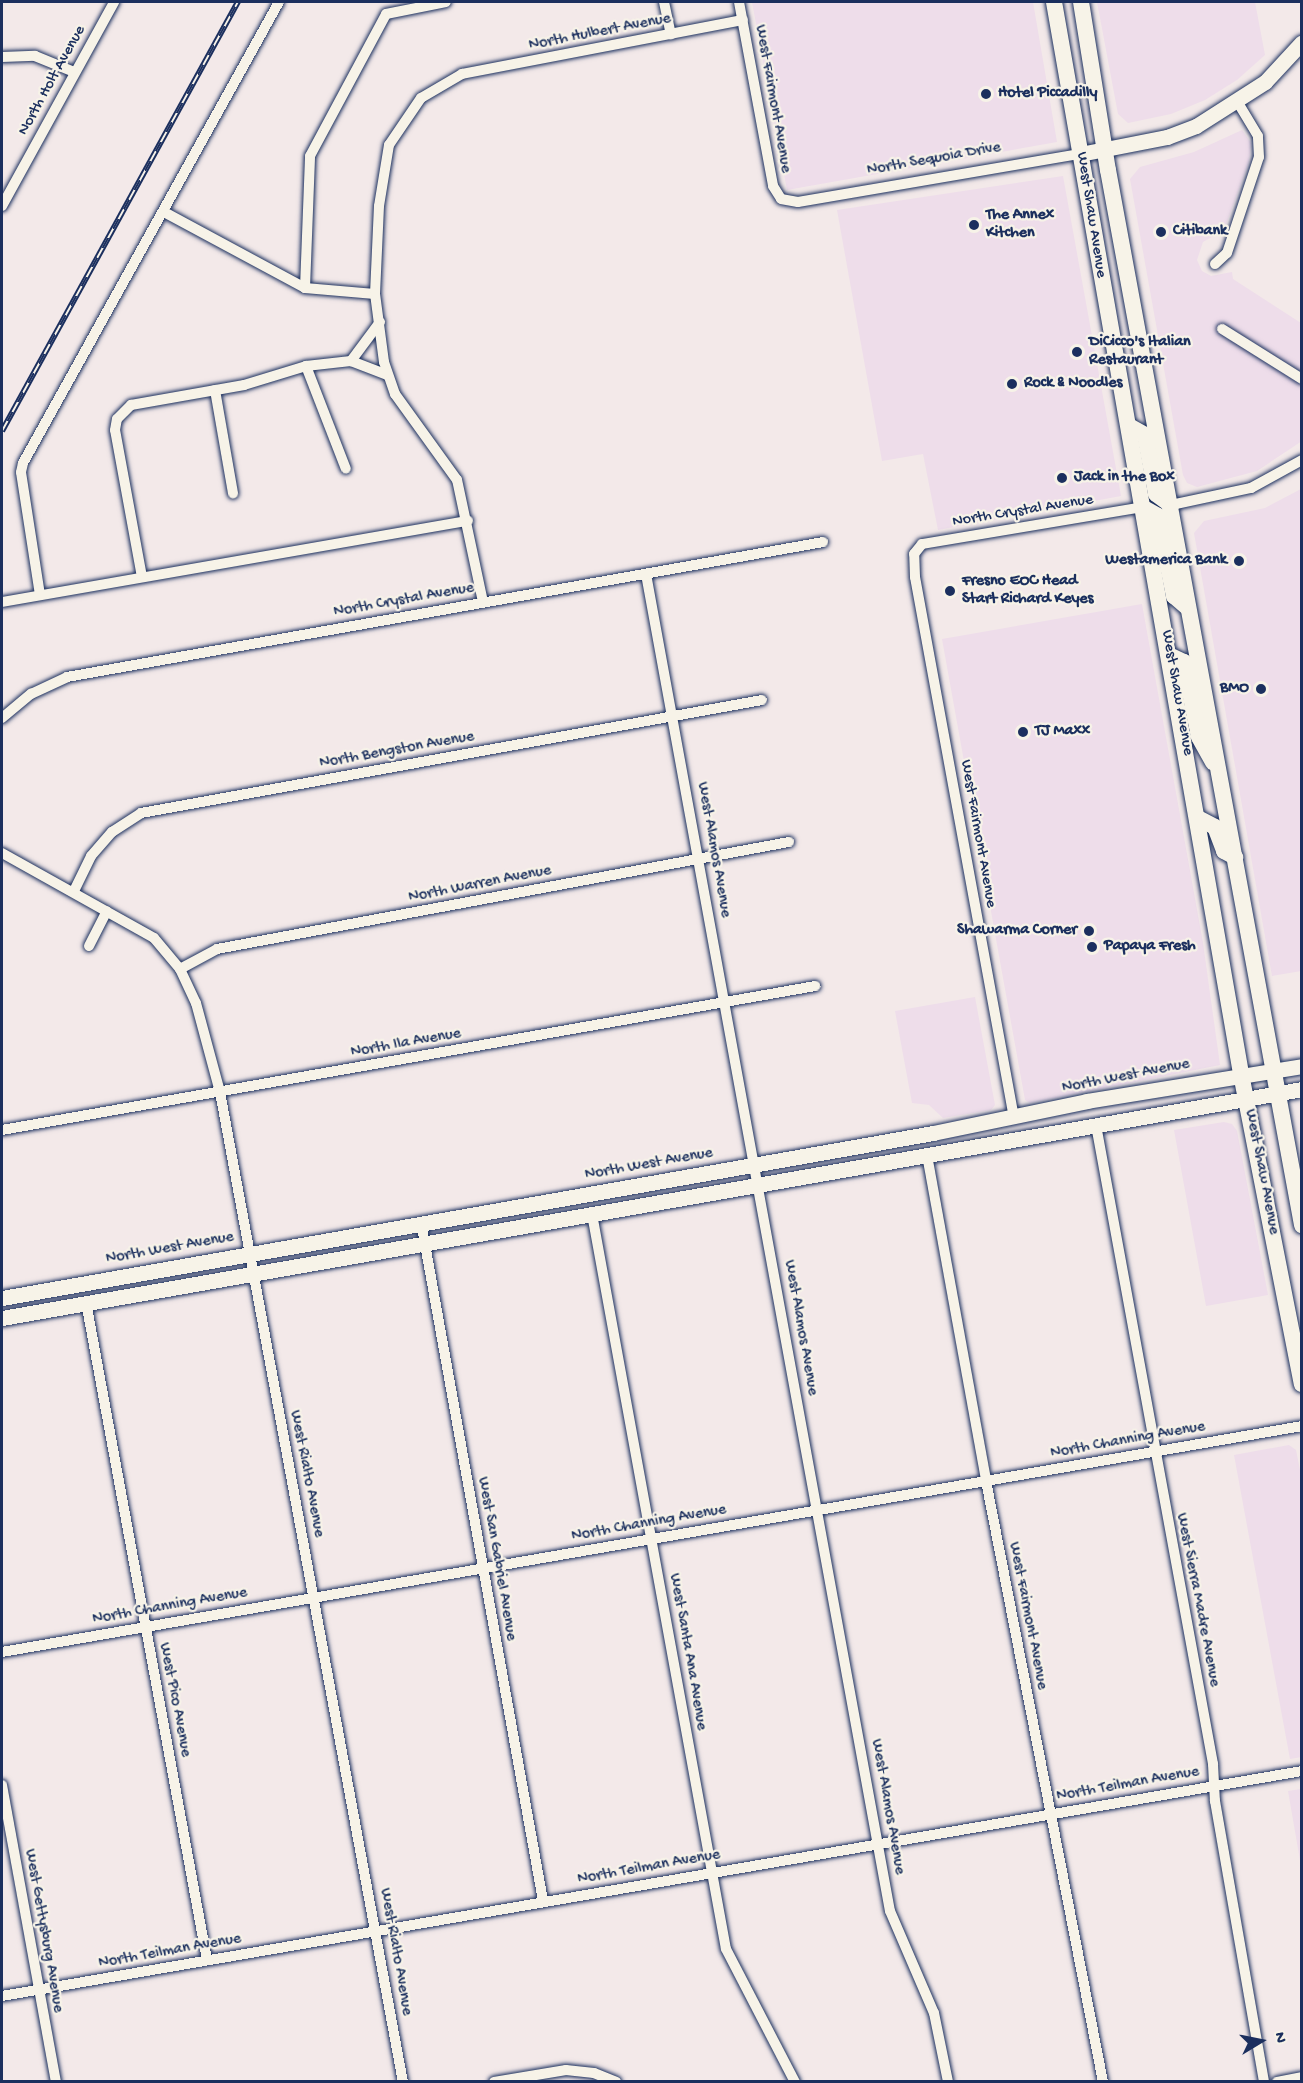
<!DOCTYPE html>
<html>
<head>
<meta charset="utf-8">
<style>
  body { margin:0 }
  #map { position:relative; width:1303px; height:2083px; overflow:hidden; background:#f3e9e9; font-family:"Gochi Hand",sans-serif }
  div>[style] { position:absolute }
  .built>* { inset:0; background:#eeddea }
  .roads { filter:drop-shadow(0 0 2px #1b2f5e) drop-shadow(0 0 2px #1b2f5e) }
  .street>* { height:10px; margin:-5px; padding:0 5px; transform-origin:5px; border-radius:5px; background:#f7f3e8 }
  .secondary>* { height:15px; margin:-7.5px; padding:0 7.5px; transform-origin:7.5px; border-radius:7.5px; background:#f7f3e8 }
  .primary>* { height:16px; margin:-8px; padding:0 8px; transform-origin:8px; border-radius:8px; background:#f7f3e8 }
  .rail>* { height:6px; margin-top:-3px; transform-origin:0; background:repeating-linear-gradient(90deg,#f7f3e8 0 11px,#1b2f5e 0 22px); box-sizing:border-box; border-block:2px solid #1b2f5e }
  .dots>* { width:16px; height:16px; translate:-50% -50%; box-sizing:border-box; border:3px solid #f7f3e8; border-radius:50% }
  span { translate:-50% -50%; white-space:nowrap; text-align:center; line-height:1.15; -webkit-text-stroke:4.5px #f7f3e8; paint-order:stroke }
  .street-label { font-size:16px; color:#1b2f5e }
  .poi-label { font-size:16px; color:#1b2f5e; font-weight:700 }
  .left { translate:0 -50%; text-align:left }
  .right { translate:-100% -50%; text-align:right }
  .frame { position:absolute; inset:0; border:3px solid #1b2f5e; pointer-events:none }
  .north { position:absolute; left:1231px; top:2011px; width:60px; height:60px; -webkit-text-stroke:4px #f7f3e8; paint-order:stroke; rotate:80deg; font-size:16px; font-weight:700; line-height:24px; text-align:center; color:#1b2f5e }
  .north::after { content:''; display:block; margin:auto; width:21px; height:27px; background:#1b2f5e; clip-path:polygon(50% 0,100% 100%,50% 72%,0 100%) }
</style>
</head>
<body>
<div id="map">
  <div class="built">
    <div style="clip-path:polygon(752px 2px,1033px 2px,1057px 142px,787px 190px)"></div>
    <div style="clip-path:polygon(1097px 2px,1255px 2px,1265px 55px,1237px 80px,1205px 100px,1171px 114px,1128px 123px,1118px 114px)"></div>
    <div style="clip-path:polygon(1242px 130px,1251px 143px,1249px 162px,1224px 230px,1203px 242px,1197px 260px,1202px 271px,1211px 276px,1232px 272px,1233px 279px,1301px 323px,1302px 441px,1257px 471px,1197px 487px,1187px 483px,1183px 475px,1130px 179px,1140px 167px,1194px 152px)"></div>
    <div style="clip-path:polygon(1063px 176px,1121px 496px,938px 530px,923px 454px,882px 461px,837px 210px)"></div>
    <div style="clip-path:polygon(1301px 489px,1301px 971px,1272px 976px,1194px 533px,1204px 521px,1265px 508px)"></div>
    <div style="clip-path:polygon(1142px 604px,1203px 943px,1220px 1065px,1030px 1103px,1025px 1100px,942px 639px)"></div>
    <div style="clip-path:polygon(975px 997px,995px 1105px,991px 1110px,943px 1118px,929px 1105px,912px 1103px,895px 1011px)"></div>
    <div style="clip-path:polygon(1224px 1122px,1232px 1124px,1237px 1131px,1268px 1295px,1206px 1306px,1174px 1130px)"></div>
    <div style="clip-path:polygon(1289px 1445px,1296px 1450px,1302px 1480px,1302px 1757px,1290px 1759px,1234px 1455px)"></div>
    <div style="clip-path:polygon(1301px 1789px,1302px 1789px,1301px 1866px,1288px 1791px)"></div>
  </div>
  <div class="roads">
    <div class="street">
      <div style="left:664px;top:2px;width:33px;rotate:78deg"></div>
      <div style="left:739px;top:2px;width:187px;rotate:79.5deg"></div>
      <div style="left:773px;top:186px;width:15px;rotate:58deg"></div>
      <div style="left:781px;top:199px;width:17px;rotate:10deg"></div>
      <div style="left:798px;top:202px;width:286px;rotate:-9.7deg"></div>
      <div style="left:2px;top:57px;width:33px;rotate:-2deg"></div>
      <div style="left:35px;top:56px;width:42px;rotate:22.3deg"></div>
      <div style="left:2px;top:206px;width:233px;rotate:-61.2deg"></div>
      <div style="left:164px;top:212px;width:160px;rotate:28.3deg"></div>
      <div style="left:305px;top:288px;width:70px;rotate:4.9deg"></div>
      <div style="left:1215px;top:264px;width:16px;rotate:-43deg"></div>
      <div style="left:1227px;top:253px;width:101px;rotate:-71.6deg"></div>
      <div style="left:1259px;top:157px;width:21px;rotate:-93deg"></div>
      <div style="left:1258px;top:136px;width:39px;rotate:-121deg"></div>
      <div style="left:305px;top:288px;width:132px;rotate:-87.8deg"></div>
      <div style="left:310px;top:156px;width:161px;rotate:-61.8deg"></div>
      <div style="left:386px;top:14px;width:61px;rotate:-11.3deg"></div>
      <div style="left:380px;top:322px;width:49px;rotate:126.6deg"></div>
      <div style="left:351px;top:361px;width:39px;rotate:21deg"></div>
      <div style="left:1222px;top:329px;width:94px;rotate:32deg"></div>
      <div style="left:306px;top:366px;width:45px;rotate:-6.3deg"></div>
      <div style="left:215px;top:390px;width:105px;rotate:80.1deg"></div>
      <div style="left:1171px;top:505px;width:82px;rotate:-12deg"></div>
      <div style="left:1251px;top:488px;width:58px;rotate:-28.8deg"></div>
      <div style="left:646px;top:574px;width:1359px;rotate:79.66deg"></div>
      <div style="left:890px;top:1911px;width:111px;rotate:66.7deg"></div>
      <div style="left:934px;top:2013px;width:70px;rotate:78.5deg"></div>
      <div style="left:142px;top:577px;width:149px;rotate:-100.4deg"></div>
      <div style="left:115px;top:430px;width:11px;rotate:-80deg"></div>
      <div style="left:117px;top:419px;width:20px;rotate:-45deg"></div>
      <div style="left:131px;top:405px;width:115px;rotate:-10deg"></div>
      <div style="left:244px;top:385px;width:65px;rotate:-17deg"></div>
      <div style="left:306px;top:366px;width:110px;rotate:68.8deg"></div>
      <div style="left:40px;top:595px;width:124px;rotate:-98.8deg"></div>
      <div style="left:21px;top:472px;width:9px;rotate:-77deg"></div>
      <div style="left:23px;top:463px;width:527px;rotate:-60.96deg"></div>
      <div style="left:2px;top:602px;width:473px;rotate:-9.9deg"></div>
      <div style="left:483px;top:602px;width:125px;rotate:-102deg"></div>
      <div style="left:457px;top:480px;width:106px;rotate:-125.8deg"></div>
      <div style="left:395px;top:394px;width:34px;rotate:-109deg"></div>
      <div style="left:384px;top:362px;width:69px;rotate:-97.5deg"></div>
      <div style="left:375px;top:294px;width:88px;rotate:-87.4deg"></div>
      <div style="left:379px;top:206px;width:62px;rotate:-80.7deg"></div>
      <div style="left:389px;top:145px;width:57px;rotate:-55.8deg"></div>
      <div style="left:421px;top:98px;width:48px;rotate:-30.3deg"></div>
      <div style="left:462px;top:74px;width:286px;rotate:-10.9deg"></div>
      <div style="left:2px;top:718px;width:38px;rotate:-40deg"></div>
      <div style="left:31px;top:694px;width:40px;rotate:-25deg"></div>
      <div style="left:67px;top:677px;width:768px;rotate:-10.12deg"></div>
      <div style="left:2px;top:853px;width:174px;rotate:29.2deg"></div>
      <div style="left:154px;top:938px;width:40px;rotate:50deg"></div>
      <div style="left:180px;top:969px;width:38px;rotate:65deg"></div>
      <div style="left:196px;top:1003px;width:92px;rotate:74.9deg"></div>
      <div style="left:220px;top:1092px;width:1007px;rotate:79.53deg"></div>
      <div style="left:74px;top:891px;width:39px;rotate:-64deg"></div>
      <div style="left:91px;top:856px;width:32px;rotate:-49deg"></div>
      <div style="left:112px;top:832px;width:35px;rotate:-33deg"></div>
      <div style="left:141px;top:813px;width:631px;rotate:-10.31deg"></div>
      <div style="left:89px;top:946px;width:39px;rotate:-63deg"></div>
      <div style="left:180px;top:969px;width:42px;rotate:-28.4deg"></div>
      <div style="left:217px;top:949px;width:582px;rotate:-10.6deg"></div>
      <div style="left:1014px;top:1118px;width:550px;rotate:-100.37deg"></div>
      <div style="left:915px;top:577px;width:23px;rotate:-92deg"></div>
      <div style="left:914px;top:554px;width:13px;rotate:-51deg"></div>
      <div style="left:922px;top:544px;width:223px;rotate:-9.5deg"></div>
      <div style="left:1096px;top:1125px;width:650px;rotate:79.62deg"></div>
      <div style="left:1213px;top:1764px;width:37px;rotate:87deg"></div>
      <div style="left:1215px;top:1801px;width:285px;rotate:80.1deg"></div>
      <div style="left:2px;top:1130px;width:826px;rotate:-10.04deg"></div>
      <div style="left:927px;top:1155px;width:331px;rotate:79.7deg"></div>
      <div style="left:986px;top:1481px;width:612px;rotate:78.98deg"></div>
      <div style="left:592px;top:1214px;width:747px;rotate:79.67deg"></div>
      <div style="left:726px;top:1949px;width:150px;rotate:62.6deg"></div>
      <div style="left:421px;top:1222px;width:690px;rotate:79.81deg"></div>
      <div style="left:86px;top:1302px;width:669px;rotate:79.58deg"></div>
      <div style="left:2px;top:1652px;width:1319px;rotate:-9.86deg"></div>
      <div style="left:2px;top:1785px;width:302px;rotate:79.7deg"></div>
      <div style="left:2px;top:1996px;width:1319px;rotate:-9.82deg"></div>
      <div style="left:494px;top:2082px;width:73px;rotate:-9.5deg"></div>
      <div style="left:566px;top:2070px;width:28px;rotate:6deg"></div>
      <div style="left:594px;top:2073px;width:24px;rotate:22deg"></div>
      <div style="left:1277px;top:2082px;width:25px;rotate:-11deg"></div>
    </div>
    <div class="secondary">
      <div style="left:1080px;top:154px;width:89px;rotate:-11.1deg"></div>
      <div style="left:1167px;top:137px;width:31px;rotate:-21deg"></div>
      <div style="left:1196px;top:126px;width:82px;rotate:-32.5deg"></div>
      <div style="left:1265px;top:82px;width:54px;rotate:-47.2deg"></div>
      <div style="left:2px;top:1298px;width:946px;rotate:-10.05deg"></div>
      <div style="left:933px;top:1133px;width:157px;rotate:-11.7deg"></div>
      <div style="left:1087px;top:1101px;width:218px;rotate:-9.2deg"></div>
      <div style="left:2px;top:1318px;width:1320px;rotate:-9.99deg"></div>
    </div>
    <div class="primary">
      <div style="left:1054px;top:2px;width:1088px;rotate:80.1deg"></div>
      <div style="left:1241px;top:1074px;width:316px;rotate:78.9deg"></div>
      <div style="left:1081px;top:2px;width:170px;rotate:80.9deg"></div>
      <div style="left:1108px;top:170px;width:1073px;rotate:79.58deg"></div>
      <div style="left:1129px;top:426px;width:18px;rotate:29deg"></div>
      <div style="left:1145px;top:435px;width:60px;rotate:79.4deg"></div>
      <div style="left:1156px;top:494px;width:19px;rotate:36deg"></div>
      <div style="left:1142px;top:507px;width:18px;rotate:29deg"></div>
      <div style="left:1158px;top:516px;width:82px;rotate:78.7deg"></div>
      <div style="left:1174px;top:596px;width:18px;rotate:41deg"></div>
      <div style="left:1171px;top:656px;width:14px;rotate:25deg"></div>
      <div style="left:1184px;top:662px;width:76px;rotate:78.7deg"></div>
      <div style="left:1199px;top:737px;width:29px;rotate:61deg"></div>
      <div style="left:1198px;top:818px;width:19px;rotate:28deg"></div>
      <div style="left:1215px;top:827px;width:26px;rotate:69deg"></div>
      <div style="left:1224px;top:851px;width:13px;rotate:29deg"></div>
    </div>
  </div>
  <div class="rail">
    <div style="left:2px;top:431px;width:490px;rotate:-61.2deg"></div>
  </div>
  <div class="dots">
    <div style="left:986px;top:94px;background:#1b2f5e"></div>
    <div style="left:974px;top:225px;background:#1b2f5e"></div>
    <div style="left:1161px;top:232px;background:#1b2f5e"></div>
    <div style="left:1077px;top:352px;background:#1b2f5e"></div>
    <div style="left:1012px;top:384px;background:#1b2f5e"></div>
    <div style="left:1062px;top:478px;background:#1b2f5e"></div>
    <div style="left:1239px;top:561px;background:#1b2f5e"></div>
    <div style="left:950px;top:591px;background:#1b2f5e"></div>
    <div style="left:1261px;top:689px;background:#1b2f5e"></div>
    <div style="left:1023px;top:732px;background:#1b2f5e"></div>
    <div style="left:1089px;top:931px;background:#1b2f5e"></div>
    <div style="left:1092px;top:947px;background:#1b2f5e"></div>
  </div>
  <div class="street-label">
    <span style="left:600px;top:33px;rotate:-11deg">North Hulbert Avenue</span>
    <span style="left:53px;top:81px;rotate:-61deg">North Holt Avenue</span>
    <span style="left:772px;top:99px;rotate:80deg">West Fairmont Avenue</span>
    <span style="left:934px;top:160px;rotate:-10deg">North Sequoia Drive</span>
    <span style="left:1090px;top:215px;rotate:81deg">West Shaw Avenue</span>
    <span style="left:1023px;top:512px;rotate:-9deg">North Crystal Avenue</span>
    <span style="left:404px;top:601px;rotate:-10deg">North Crystal Avenue</span>
    <span style="left:1176px;top:693px;rotate:80deg">West Shaw Avenue</span>
    <span style="left:397px;top:751px;rotate:-10deg">North Bengston Avenue</span>
    <span style="left:977px;top:834px;rotate:80deg">West Fairmont Avenue</span>
    <span style="left:713px;top:850px;rotate:80deg">West Alamos Avenue</span>
    <span style="left:480px;top:885px;rotate:-11deg">North Warren Avenue</span>
    <span style="left:406px;top:1044px;rotate:-10deg">North Ila Avenue</span>
    <span style="left:1126px;top:1077px;rotate:-11deg">North West Avenue</span>
    <span style="left:649px;top:1165px;rotate:-10deg">North West Avenue</span>
    <span style="left:1261px;top:1172px;rotate:79deg">West Shaw Avenue</span>
    <span style="left:170px;top:1249px;rotate:-10deg">North West Avenue</span>
    <span style="left:800px;top:1328px;rotate:80deg">West Alamos Avenue</span>
    <span style="left:1128px;top:1441px;rotate:-10deg">North Channing Avenue</span>
    <span style="left:306px;top:1474px;rotate:79deg">West Rialto Avenue</span>
    <span style="left:649px;top:1524px;rotate:-10deg">North Channing Avenue</span>
    <span style="left:496px;top:1559px;rotate:80deg">West San Gabriel Avenue</span>
    <span style="left:1197px;top:1600px;rotate:79deg">West Sierra Madre Avenue</span>
    <span style="left:170px;top:1607px;rotate:-10deg">North Channing Avenue</span>
    <span style="left:1027px;top:1616px;rotate:79deg">West Fairmont Avenue</span>
    <span style="left:687px;top:1652px;rotate:80deg">West Santa Ana Avenue</span>
    <span style="left:174px;top:1700px;rotate:79deg">West Pico Avenue</span>
    <span style="left:1128px;top:1785px;rotate:-10deg">North Teilman Avenue</span>
    <span style="left:887px;top:1807px;rotate:80deg">West Alamos Avenue</span>
    <span style="left:649px;top:1868px;rotate:-10deg">North Teilman Avenue</span>
    <span style="left:43px;top:1931px;rotate:80deg">West Gettysburg Avenue</span>
    <span style="left:170px;top:1952px;rotate:-10deg">North Teilman Avenue</span>
    <span style="left:395px;top:1952px;rotate:80deg">West Rialto Avenue</span>
  </div>
  <div class="poi-label">
    <span class="left" style="left:998px;top:94px">Hotel Piccadilly</span>
    <span class="left" style="left:986px;top:225px">The Annex<br>Kitchen</span>
    <span class="left" style="left:1173px;top:232px">Citibank</span>
    <span class="left" style="left:1089px;top:352px">DiCicco's Italian<br>Restaurant</span>
    <span class="left" style="left:1024px;top:384px">Rock &amp; Noodles</span>
    <span class="left" style="left:1074px;top:478px">Jack in the Box</span>
    <span class="right" style="left:1227px;top:561px">Westamerica Bank</span>
    <span class="left" style="left:962px;top:591px">Fresno EOC Head<br>Start Richard Keyes</span>
    <span class="right" style="left:1249px;top:689px">BMO</span>
    <span class="left" style="left:1035px;top:732px">TJ Maxx</span>
    <span class="right" style="left:1077px;top:931px">Shawarma Corner</span>
    <span class="left" style="left:1104px;top:947px">Papaya Fresh</span>
  </div>
  <div class="frame"></div>
  <div class="north">N</div>
</div>
</body>
</html>
